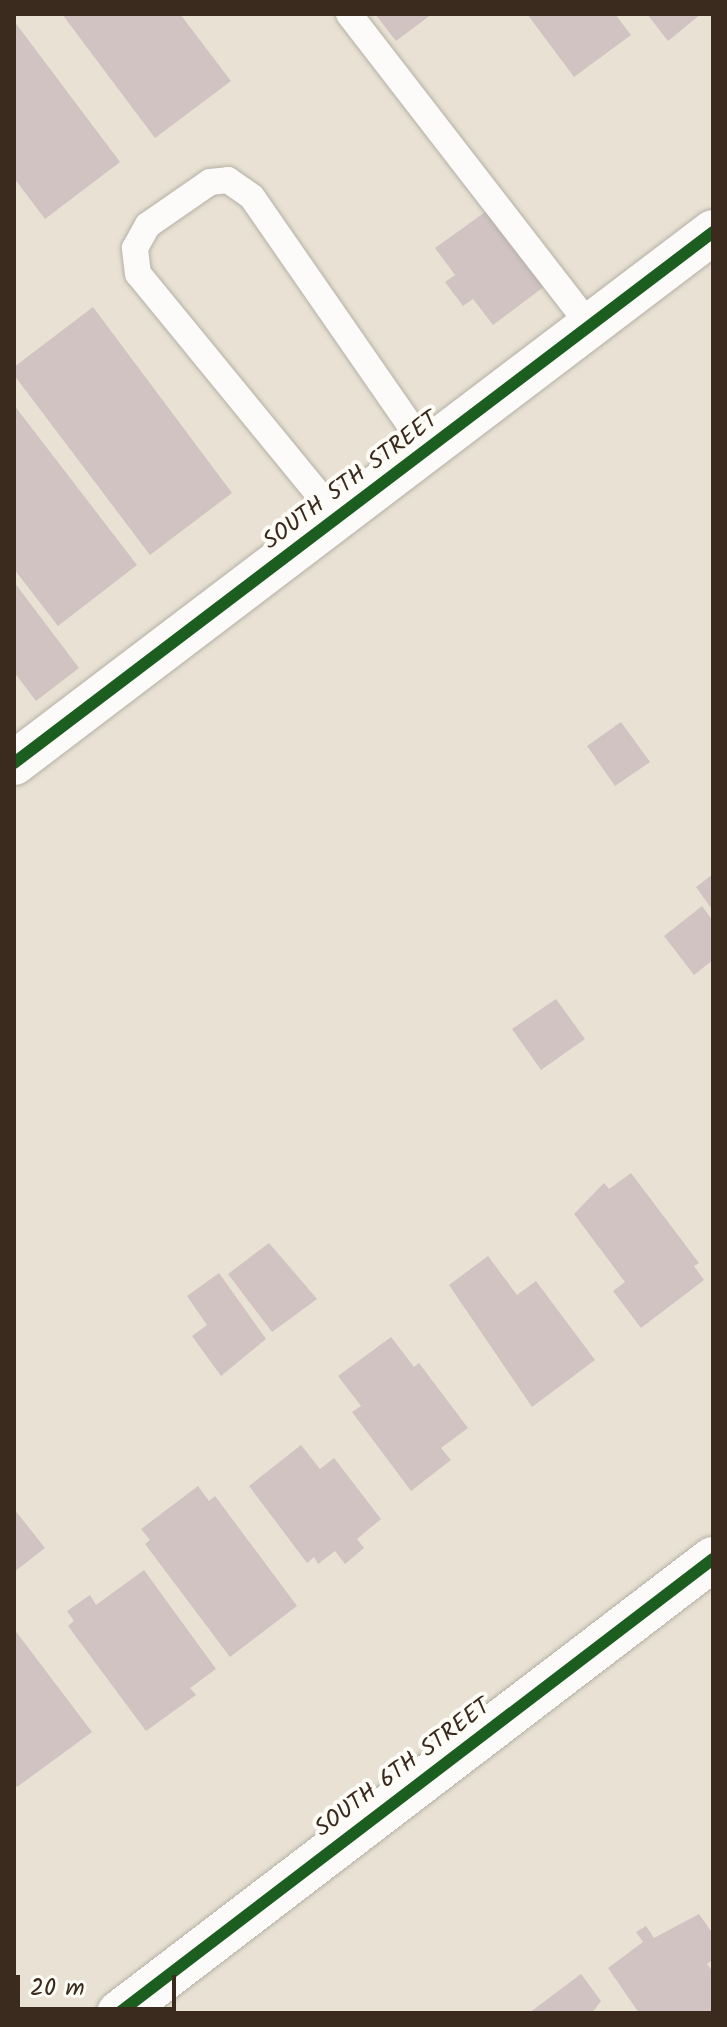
<!DOCTYPE html>
<html>
<head>
<meta charset="utf-8">
<style>
  body { margin:0 }
  #map { position:relative; width:727px; height:2027px; overflow:hidden; background:#e9e2d4; font-family:Kalam,sans-serif }
  div>[style] { position:absolute }
  .building>* { inset:0; background:#d0c3c2 }
  .roads { filter:drop-shadow(0 0 2px #b5afa5) drop-shadow(0 0 2px #b5afa5) }
  .service>* { height:26px; margin:-13px; padding:0 13px; transform-origin:13px; border-radius:13px; background:#fcfbf9 }
  .minor>* { height:44px; margin:-22px; padding:0 22px; transform-origin:22px; border-radius:22px; background:#fcfbf9 }
  .cycleway>* { height:12px; margin:-6px; padding:0 6px; transform-origin:6px; border-radius:6px; background:#1b5e20 }
  span { translate:-50% -50%; white-space:nowrap; text-align:center; line-height:1.15; -webkit-text-stroke:8px #fdfcf7; paint-order:stroke }
  .street-label { font-size:24px; color:#3b2a1e }
  .frame { position:absolute; inset:0; border:16px solid #3b2a1e; pointer-events:none }
  .scale { position:absolute; left:16px; top:1975px; width:160px; height:36px; box-sizing:border-box; border:4px solid #3b2a1e; border-top:0; padding-left:10px; font-size:24px; line-height:28px; white-space:nowrap; color:#3b2a1e; -webkit-text-stroke:6px #fdfcf7; paint-order:stroke }
</style>
</head>
<body>
<div id="map">
  <div class="building">
    <div style="clip-path:polygon(62px 14px,180px 14px,231px 81px,155px 138px)"></div>
    <div style="clip-path:polygon(375px 14px,432px 14px,396px 41px)"></div>
    <div style="clip-path:polygon(527px 14px,615px 14px,631px 35px,574px 77px)"></div>
    <div style="clip-path:polygon(647px 14px,701px 14px,668px 41px)"></div>
    <div style="clip-path:polygon(14px 21px,120px 162px,45px 219px,14px 178px)"></div>
    <div style="clip-path:polygon(488px 210px,545px 286px,493px 325px,473px 299px,463px 306px,445px 282px,455px 275px,435px 248px)"></div>
    <div style="clip-path:polygon(93px 307px,232px 493px,150px 555px,14px 375px,14px 367px)"></div>
    <div style="clip-path:polygon(14px 405px,137px 565px,58px 626px,14px 569px)"></div>
    <div style="clip-path:polygon(14px 582px,79px 668px,36px 701px,14px 672px)"></div>
    <div style="clip-path:polygon(621px 722px,650px 762px,615px 786px,587px 746px)"></div>
    <div style="clip-path:polygon(713px 874px,713px 911px,696px 887px)"></div>
    <div style="clip-path:polygon(702px 906px,713px 921px,713px 960px,694px 975px,664px 936px)"></div>
    <div style="clip-path:polygon(556px 999px,585px 1039px,541px 1070px,512px 1029px)"></div>
    <div style="clip-path:polygon(631px 1173px,699px 1263px,694px 1266px,704px 1280px,641px 1328px,613px 1291px,625px 1282px,574px 1214px,604px 1183px,609px 1189px)"></div>
    <div style="clip-path:polygon(269px 1243px,317px 1299px,272px 1332px,228px 1274px)"></div>
    <div style="clip-path:polygon(488px 1256px,517px 1295px,536px 1281px,595px 1360px,532px 1407px,449px 1285px)"></div>
    <div style="clip-path:polygon(219px 1273px,266px 1339px,221px 1376px,192px 1336px,207px 1325px,187px 1296px)"></div>
    <div style="clip-path:polygon(391px 1337px,414px 1367px,419px 1363px,468px 1428px,441px 1448px,451px 1460px,411px 1491px,352px 1412px,361px 1406px,338px 1376px)"></div>
    <div style="clip-path:polygon(301px 1445px,320px 1469px,334px 1458px,381px 1519px,357px 1539px,364px 1548px,345px 1564px,335px 1551px,318px 1564px,314px 1557px,307px 1563px,249px 1486px)"></div>
    <div style="clip-path:polygon(198px 1486px,209px 1501px,215px 1496px,297px 1606px,230px 1657px,145px 1544px,150px 1540px,141px 1529px)"></div>
    <div style="clip-path:polygon(14px 1509px,45px 1548px,14px 1572px)"></div>
    <div style="clip-path:polygon(144px 1570px,216px 1669px,190px 1688px,196px 1695px,146px 1731px,68px 1626px,74px 1621px,67px 1611px,90px 1595px,96px 1605px)"></div>
    <div style="clip-path:polygon(14px 1629px,92px 1732px,17px 1787px,14px 1783px)"></div>
    <div style="clip-path:polygon(699px 1914px,713px 1934px,713px 1959px,707px 1964px,713px 1972px,713px 2013px,639px 2013px,608px 1968px,643px 1942px,636px 1932px,646px 1926px,654px 1938px)"></div>
    <div style="clip-path:polygon(581px 1974px,601px 2001px,592px 2013px,529px 2013px)"></div>
  </div>
  <div class="roads">
    <div class="service">
      <div style="left:349px;top:14px;width:394px;rotate:52.3deg"></div>
      <div style="left:338px;top:518px;width:315px;rotate:-129.3deg"></div>
      <div style="left:138px;top:274px;width:26px;rotate:-97deg"></div>
      <div style="left:135px;top:248px;width:26px;rotate:-61deg"></div>
      <div style="left:148px;top:225px;width:75px;rotate:-34.7deg"></div>
      <div style="left:210px;top:182px;width:18px;rotate:-6deg"></div>
      <div style="left:228px;top:180px;width:29px;rotate:35deg"></div>
      <div style="left:252px;top:197px;width:308px;rotate:55.3deg"></div>
    </div>
    <div class="minor">
      <div style="left:14px;top:763px;width:878px;rotate:-37.22deg"></div>
      <div style="left:119px;top:2013px;width:748px;rotate:-37.39deg"></div>
    </div>
  </div>
  <div class="cycleway">
    <div style="left:14px;top:763px;width:878px;rotate:-37.22deg"></div>
    <div style="left:119px;top:2013px;width:748px;rotate:-37.39deg"></div>
  </div>
  <div class="street-label">
    <span style="left:351px;top:481px;rotate:-37deg">SOUTH 5TH STREET</span>
    <span style="left:403px;top:1768px;rotate:-37deg">SOUTH 6TH STREET</span>
  </div>
  <div class="frame"></div>
  <div class="scale">20 m</div>
</div>
</body>
</html>
